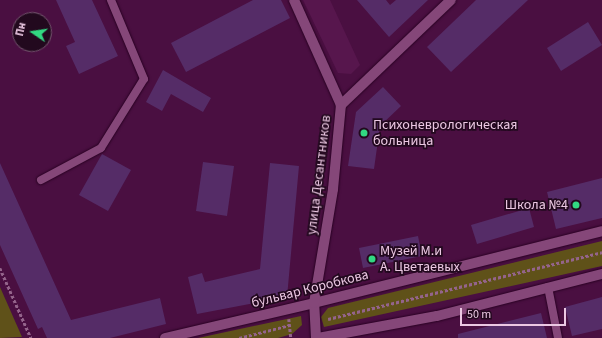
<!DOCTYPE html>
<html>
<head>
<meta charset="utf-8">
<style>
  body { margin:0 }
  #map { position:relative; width:602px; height:338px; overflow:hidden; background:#4a0f41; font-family:"Source Sans 3",sans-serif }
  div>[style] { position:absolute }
  .built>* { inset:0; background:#57164d }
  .green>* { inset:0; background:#5f5119 }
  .building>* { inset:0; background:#552c67 }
  .path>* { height:2.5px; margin-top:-1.25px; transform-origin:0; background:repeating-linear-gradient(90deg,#94648b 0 3px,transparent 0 5px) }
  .roads { filter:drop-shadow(0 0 1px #290023) drop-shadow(0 0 1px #290023) }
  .service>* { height:8px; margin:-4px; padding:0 4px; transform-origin:4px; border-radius:4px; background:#854779 }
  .minor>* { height:10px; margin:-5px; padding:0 5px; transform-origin:5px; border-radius:5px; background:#854779 }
  .secondary>* { height:10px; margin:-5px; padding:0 5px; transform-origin:5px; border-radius:5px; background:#854779 }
  .dots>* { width:11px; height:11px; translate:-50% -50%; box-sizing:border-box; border:2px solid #22091e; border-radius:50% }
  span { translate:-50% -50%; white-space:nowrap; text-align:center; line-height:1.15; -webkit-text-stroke:3.5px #22091e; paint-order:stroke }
  .poi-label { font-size:14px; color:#ecc8e3 }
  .left { translate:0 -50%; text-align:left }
  .right { translate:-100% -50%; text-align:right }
  .street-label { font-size:14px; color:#ecc8e3 }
  .north { position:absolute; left:12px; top:12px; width:40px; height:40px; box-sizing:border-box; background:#22091e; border:1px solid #73556d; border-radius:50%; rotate:283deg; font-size:11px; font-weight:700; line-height:16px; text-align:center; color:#ecc8e3 }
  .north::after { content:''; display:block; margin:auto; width:14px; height:18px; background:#32d882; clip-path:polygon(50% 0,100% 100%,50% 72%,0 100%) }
  .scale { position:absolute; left:460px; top:308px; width:106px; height:18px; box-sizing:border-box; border:2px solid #ecc8e3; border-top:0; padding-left:5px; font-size:12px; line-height:14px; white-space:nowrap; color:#ecc8e3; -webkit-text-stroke:3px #22091e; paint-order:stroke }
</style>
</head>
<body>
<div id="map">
  <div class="built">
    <div style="clip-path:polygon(303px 0,330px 0,360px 65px,351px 74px,338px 73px)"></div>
  </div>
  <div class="green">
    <div style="clip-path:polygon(602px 241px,602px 266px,324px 327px,321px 317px,328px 308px)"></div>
    <div style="clip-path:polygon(0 287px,22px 337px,0 338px)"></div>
    <div style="clip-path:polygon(301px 316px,302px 325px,292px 334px,278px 338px,198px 338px)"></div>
  </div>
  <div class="building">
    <div style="clip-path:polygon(56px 0,92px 0,118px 56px,79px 74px,66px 46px,75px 42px)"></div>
    <div style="clip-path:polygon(253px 0,281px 0,290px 18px,186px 72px,171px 43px)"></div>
    <div style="clip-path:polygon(357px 0,386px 0,390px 5px,396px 0,428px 0,389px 37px)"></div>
    <div style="clip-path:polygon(476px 0,528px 0,451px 72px,427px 47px)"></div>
    <div style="clip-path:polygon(588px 22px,602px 45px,561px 71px,547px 48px)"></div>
    <div style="clip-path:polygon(163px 70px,211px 98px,203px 112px,171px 94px,162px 111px,146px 102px)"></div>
    <div style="clip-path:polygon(383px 87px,401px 106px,380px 126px,374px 169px,348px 166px,356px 112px)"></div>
    <div style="clip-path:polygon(102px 154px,131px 170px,108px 211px,79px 195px)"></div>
    <div style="clip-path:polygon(203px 162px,234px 166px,227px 216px,196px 211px)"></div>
    <div style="clip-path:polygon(0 163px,71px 320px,160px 298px,166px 324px,110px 338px,47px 338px,42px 327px,38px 329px,0 245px)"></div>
    <div style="clip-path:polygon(270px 163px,299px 166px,287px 297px,197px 314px,188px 277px,202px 273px,205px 282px,260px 269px)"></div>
    <div style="clip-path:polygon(602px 178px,602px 218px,556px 229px,547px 192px)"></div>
    <div style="clip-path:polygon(529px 208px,534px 227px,477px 244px,471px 225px)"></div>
    <div style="clip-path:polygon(418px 236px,422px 256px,363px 268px,359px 248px)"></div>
    <div style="clip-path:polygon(602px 297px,602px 329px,572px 336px,565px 307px)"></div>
    <div style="clip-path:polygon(541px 313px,547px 338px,458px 338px,458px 334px)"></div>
  </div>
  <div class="path">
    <div style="left:0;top:268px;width:77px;rotate:66.1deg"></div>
    <div style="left:289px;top:319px;width:19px;rotate:84deg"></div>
    <div style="left:328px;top:319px;width:282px;rotate:-13.7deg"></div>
    <div style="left:239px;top:338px;width:53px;rotate:-14.3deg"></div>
  </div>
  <div class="roads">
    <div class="service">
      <div style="left:41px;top:180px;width:68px;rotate:-28.1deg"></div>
      <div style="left:101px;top:148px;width:81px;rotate:-58.1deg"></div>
      <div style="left:144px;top:79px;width:86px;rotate:-112.7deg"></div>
      <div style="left:548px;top:287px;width:52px;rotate:78.9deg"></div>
    </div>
    <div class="minor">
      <div style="left:294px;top:0;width:115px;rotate:65.9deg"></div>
      <div style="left:314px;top:303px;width:297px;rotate:-14deg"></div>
      <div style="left:318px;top:338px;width:121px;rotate:-10.5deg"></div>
      <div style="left:437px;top:316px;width:170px;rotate:-14.3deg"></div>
    </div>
    <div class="secondary">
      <div style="left:165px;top:338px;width:153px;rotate:-13.2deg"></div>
      <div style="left:316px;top:338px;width:35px;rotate:-93deg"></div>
      <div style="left:314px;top:303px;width:116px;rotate:-80.5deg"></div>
      <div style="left:333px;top:189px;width:84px;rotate:-84.6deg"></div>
      <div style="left:341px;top:105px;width:152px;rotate:-43.7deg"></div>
    </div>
  </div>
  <div class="dots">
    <div style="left:364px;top:133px;background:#32d882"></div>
    <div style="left:576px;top:205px;background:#32d882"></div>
    <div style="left:372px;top:259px;background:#32d882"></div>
  </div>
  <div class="poi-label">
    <span class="left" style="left:373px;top:133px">Психоневрологическая<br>больница</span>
    <span class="right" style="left:568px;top:205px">Школа №4</span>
    <span class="left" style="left:380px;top:259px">Музей М.и<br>А. Цветаевых</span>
  </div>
  <div class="street-label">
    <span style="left:319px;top:175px;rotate:-83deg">улица Десантников</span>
    <span style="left:310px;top:289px;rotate:-14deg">бульвар Коробкова</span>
  </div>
  <div class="north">Пн</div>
  <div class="scale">50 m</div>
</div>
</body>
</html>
